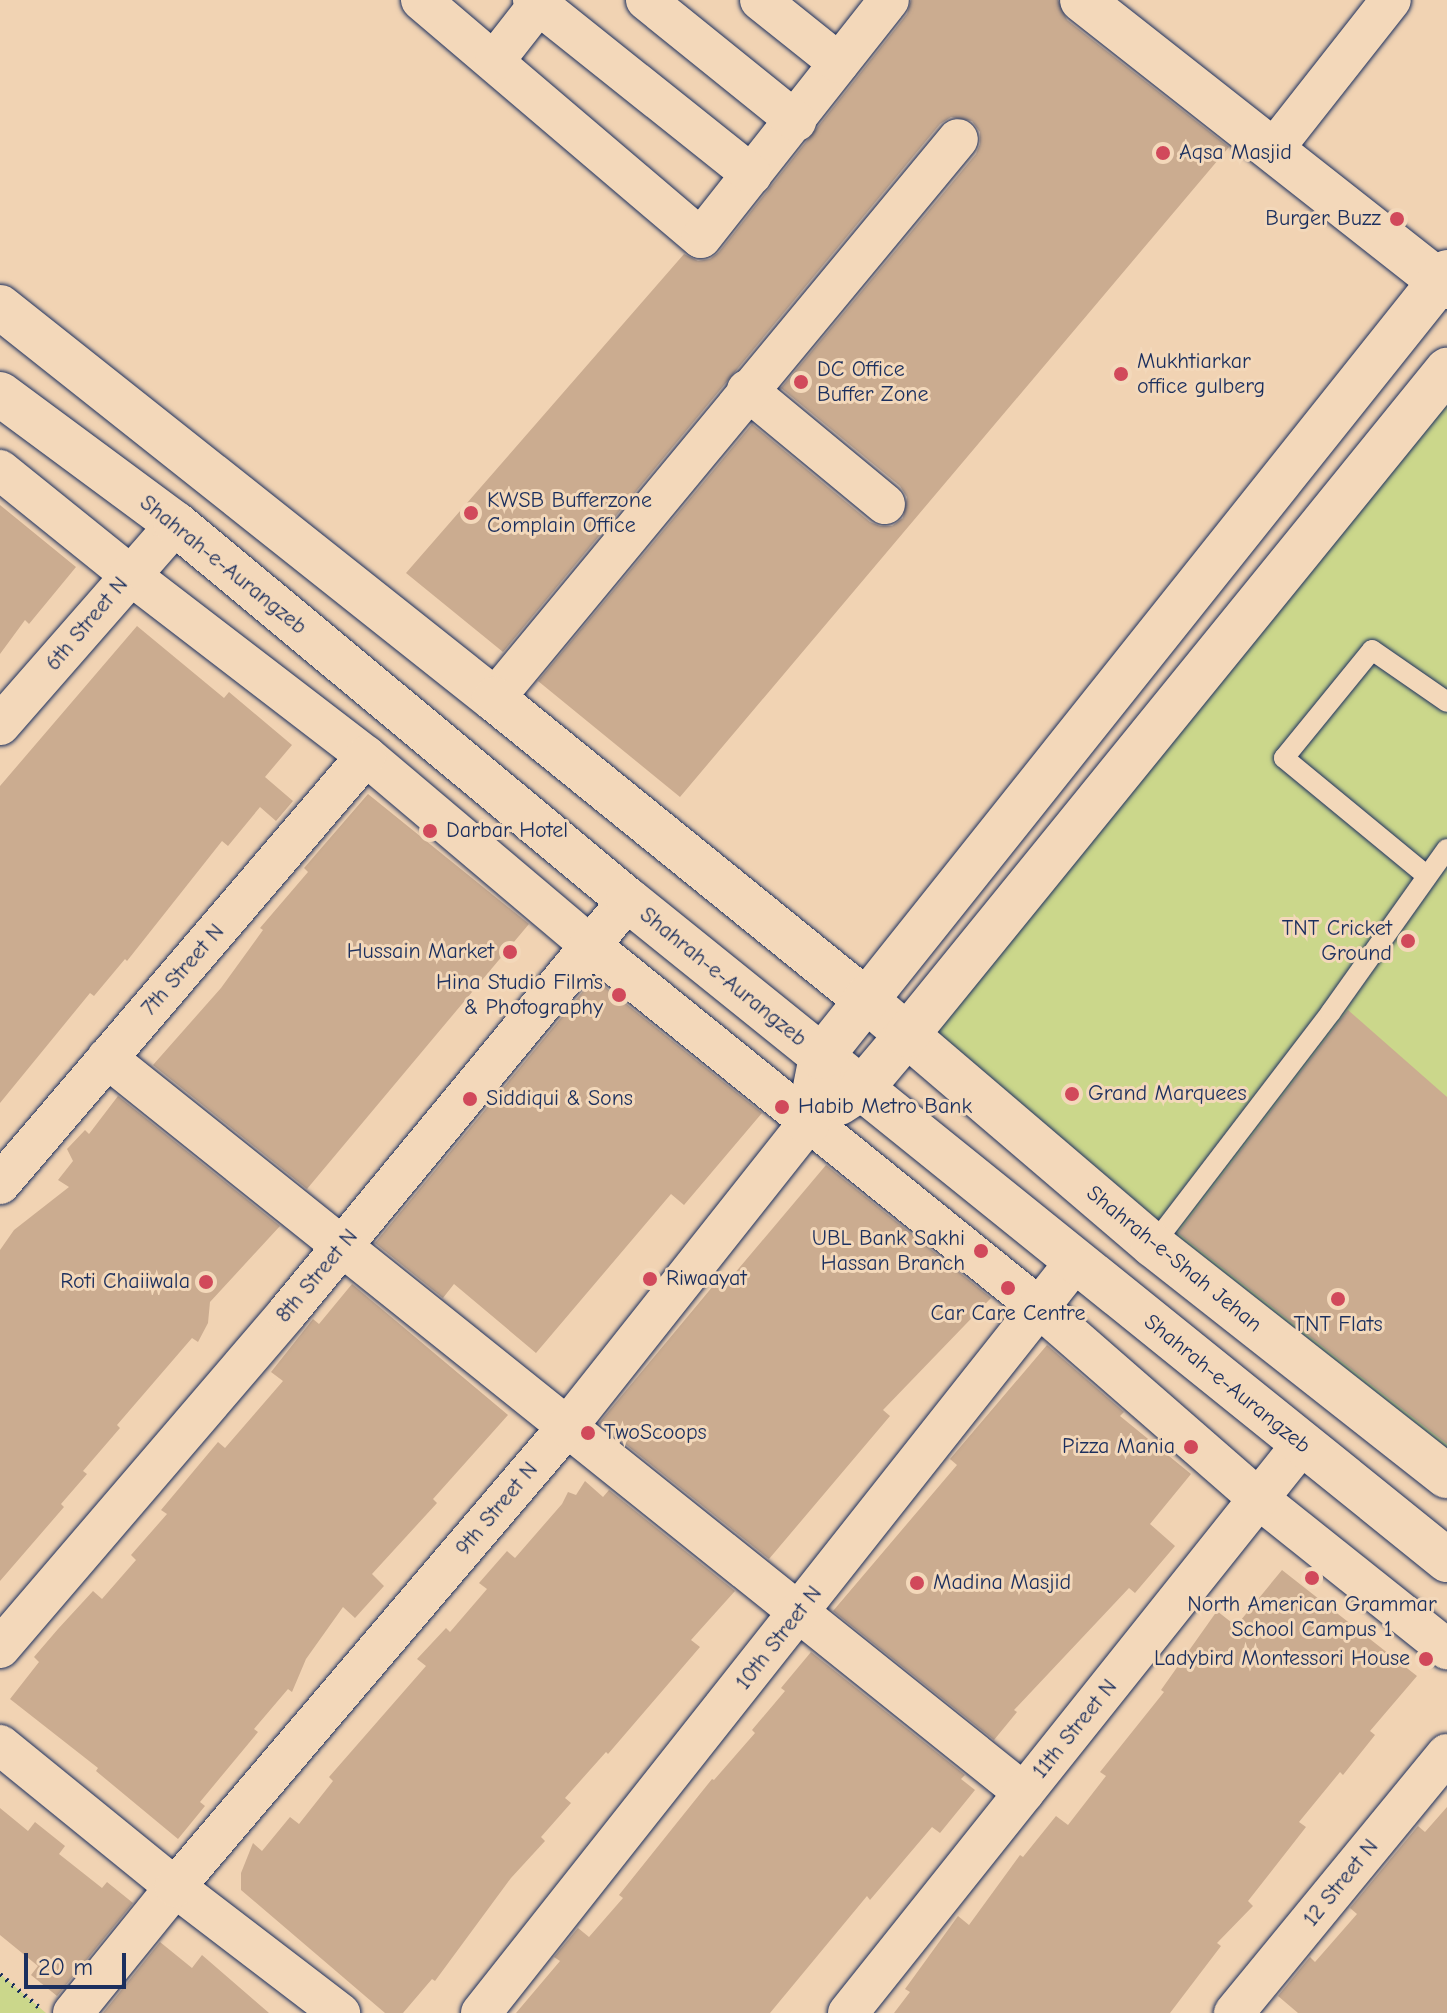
<!DOCTYPE html>
<html>
<head>
<meta charset="utf-8">
<style>
  body { margin:0 }
  #map { position:relative; width:1447px; height:2013px; overflow:hidden; background:#f1d3b3; font-family:"Comic Neue",sans-serif }
  div>[style] { position:absolute }
  .green>* { inset:0; background:#cbd78b }
  .building>* { inset:0; background:#cbac90 }
  .path>* { height:5px; margin-top:-2.5px; transform-origin:0; background:repeating-linear-gradient(90deg,#1b2f5e 0 2px,transparent 0 8px) }
  .roads { filter:drop-shadow(0 0 2px #1b2f5e) drop-shadow(0 0 2px #1b2f5e) }
  .lane>* { height:20px; margin:-10px; padding:0 10px; transform-origin:10px; border-radius:10px; background:#f3d8ba }
  .street>* { height:40px; margin:-20px; padding:0 20px; transform-origin:20px; border-radius:20px; background:#f3d8ba }
  .secondary>* { height:44px; margin:-22px; padding:0 22px; transform-origin:22px; border-radius:22px; background:#f3d8ba }
  .dots>* { width:22px; height:22px; translate:-50% -50%; box-sizing:border-box; border:4px solid #f3d8ba; border-radius:50% }
  span { translate:-50% -50%; white-space:nowrap; text-align:center; line-height:1.15; -webkit-text-stroke:6px #f3d8ba; paint-order:stroke }
  .poi-label { font-size:22px; color:#1b2f5e }
  .left { translate:0 -50%; text-align:left }
  .right { translate:-100% -50%; text-align:right }
  .street-label { font-size:22px; color:#1b2f5e }
  .scale { position:absolute; left:24px; top:1953px; width:102px; height:36px; box-sizing:border-box; border:4px solid #1b2f5e; border-top:0; padding-left:10px; font-size:24px; line-height:28px; white-space:nowrap; color:#1b2f5e; -webkit-text-stroke:6px #f3d8ba; paint-order:stroke }
</style>
</head>
<body>
<div id="map">
  <div class="green">
    <div style="clip-path:polygon(1447px 360px,1447px 1480px,906px 1038px)"></div>
    <div style="clip-path:polygon(0 1974px,46px 2013px,0 2013px)"></div>
  </div>
  <div class="building">
    <div style="clip-path:polygon(911px 0,1058px 0,1067px 20px,1229px 147px,680px 797px,538px 681px,752px 424px,870px 522px,880px 526px,892px 526px,903px 518px,907px 497px,900px 486px,781px 388px,976px 154px,980px 144px,980px 132px,972px 121px,951px 117px,940px 124px,503px 652px,406px 573px,684px 254px,698px 261px,710px 259px,719px 252px,907px 14px)"></div>
    <div style="clip-path:polygon(0 505px,76px 567px,29px 624px,25px 620px,0 654px)"></div>
    <div style="clip-path:polygon(137px 626px,224px 698px,229px 692px,292px 745px,265px 777px,293px 801px,276px 821px,260px 807px,228px 846px,222px 841px,127px 961px,125px 959px,94px 996px,90px 993px,0 1103px,0 786px)"></div>
    <div style="clip-path:polygon(368px 794px,529px 924px,307px 1189px,153px 1065px,221px 988px,263px 930px,260px 928px,308px 872px,304px 868px)"></div>
    <div style="clip-path:polygon(594px 978px,762px 1113px,684px 1205px,671px 1194px,536px 1353px,454px 1284px,443px 1298px,375px 1243px)"></div>
    <div style="clip-path:polygon(1348px 1010px,1447px 1097px,1447px 1444px,1178px 1233px)"></div>
    <div style="clip-path:polygon(118px 1096px,280px 1226px,210px 1302px,208px 1323px,198px 1342px,192px 1338px,117px 1425px,120px 1428px,83px 1471px,87px 1474px,61px 1504px,64px 1507px,0 1581px,0 1250px,14px 1230px,69px 1187px,58px 1180px,73px 1161px,67px 1149px,85px 1130px,89px 1134px)"></div>
    <div style="clip-path:polygon(826px 1165px,991px 1298px,883px 1410px,890px 1416px,769px 1559px,599px 1423px,723px 1274px,729px 1280px)"></div>
    <div style="clip-path:polygon(352px 1284px,508px 1415px,433px 1499px,437px 1503px,372px 1574px,384px 1586px,355px 1618px,343px 1607px,306px 1659px,292px 1692px,288px 1689px,254px 1729px,258px 1732px,200px 1802px,205px 1806px,178px 1839px,96px 1771px,98px 1768px,10px 1699px,39px 1662px,34px 1657px,58px 1629px,93px 1591px,102px 1599px,136px 1560px,131px 1555px,167px 1514px,161px 1510px,218px 1442px,225px 1448px,283px 1381px,271px 1372px,313px 1319px,319px 1324px)"></div>
    <div style="clip-path:polygon(1047px 1345px,1124px 1412px,1120px 1416px,1191px 1474px,1150px 1524px,1175px 1546px,1135px 1593px,1129px 1588px,1014px 1710px,1017px 1712px,994px 1740px,833px 1611px,957px 1465px,950px 1459px)"></div>
    <div style="clip-path:polygon(585px 1481px,603px 1497px,609px 1490px,735px 1591px,691px 1640px,700px 1647px,608px 1754px,606px 1752px,565px 1798px,571px 1803px,541px 1837px,545px 1841px,511px 1878px,435px 1981px,432px 1979px,403px 2013px,385px 2013px,241px 1890px,241px 1873px,253px 1843px,262px 1851px,290px 1817px,299px 1824px,333px 1781px,329px 1777px,426px 1666px,417px 1659px,446px 1628px,450px 1632px,487px 1589px,479px 1583px,507px 1551px,515px 1558px,562px 1504px,568px 1492px,576px 1495px)"></div>
    <div style="clip-path:polygon(1282px 1570px,1417px 1676px,1370px 1731px,1375px 1735px,1343px 1775px,1340px 1772px,1299px 1822px,1306px 1827px,1248px 1901px,1253px 1906px,1217px 1943px,1221px 1946px,1170px 2013px,894px 2013px,910px 1992px,905px 1989px,958px 1916px,969px 1925px,1020px 1855px,1023px 1857px,1056px 1816px,1068px 1825px,1106px 1776px,1100px 1772px,1164px 1692px,1161px 1690px,1217px 1611px,1236px 1626px)"></div>
    <div style="clip-path:polygon(811px 1652px,965px 1775px,961px 1779px,975px 1790px,940px 1833px,932px 1827px,870px 1900px,867px 1896px,770px 2013px,516px 2013px,560px 1961px,554px 1957px,578px 1928px,589px 1937px,623px 1898px,619px 1895px,712px 1779px,714px 1780px,755px 1733px,752px 1730px,785px 1691px,781px 1688px)"></div>
    <div style="clip-path:polygon(1447px 1807px,1447px 2013px,1298px 2013px,1278px 1996px,1310px 1957px,1315px 1962px,1357px 1914px,1350px 1908px,1418px 1826px,1425px 1832px)"></div>
    <div style="clip-path:polygon(0 1808px,28px 1831px,35px 1822px,65px 1846px,59px 1854px,102px 1888px,107px 1882px,133px 1903px,57px 1996px,31px 1975px,38px 1966px,0 1935px)"></div>
    <div style="clip-path:polygon(160px 1942px,192px 1968px,202px 1955px,269px 2013px,103px 2013px)"></div>
  </div>
  <div class="path">
    <div style="left:0;top:1974px;width:51px;rotate:40.2deg"></div>
  </div>
  <div class="roads">
    <div class="lane">
      <div style="left:1426px;top:875px;width:184px;rotate:-140.5deg"></div>
      <div style="left:1284px;top:758px;width:139px;rotate:-50.8deg"></div>
      <div style="left:1372px;top:650px;width:91px;rotate:34.7deg"></div>
      <div style="left:1153px;top:1245px;width:293px;rotate:-52.6deg"></div>
      <div style="left:1331px;top:1012px;width:200px;rotate:-54.6deg"></div>
    </div>
    <div class="street">
      <div style="left:421px;top:0;width:367px;rotate:40.4deg"></div>
      <div style="left:701px;top:238px;width:303px;rotate:-51.7deg"></div>
      <div style="left:533px;top:0;width:280px;rotate:38.6deg"></div>
      <div style="left:646px;top:0;width:193px;rotate:38.9deg"></div>
      <div style="left:760px;top:0;width:101px;rotate:38.6deg"></div>
      <div style="left:495px;top:60px;width:76px;rotate:-51.9deg"></div>
      <div style="left:1272px;top:151px;width:192px;rotate:-51.8deg"></div>
      <div style="left:747px;top:390px;width:179px;rotate:39.6deg"></div>
      <div style="left:0;top:470px;width:166px;rotate:38.9deg"></div>
      <div style="left:129px;top:574px;width:299px;rotate:37.5deg"></div>
      <div style="left:366px;top:756px;width:293px;rotate:40.2deg"></div>
      <div style="left:590px;top:945px;width:580px;rotate:38.91deg"></div>
      <div style="left:1041px;top:1309px;width:289px;rotate:41.1deg"></div>
      <div style="left:1259px;top:1499px;width:241px;rotate:38.6deg"></div>
      <div style="left:494px;top:699px;width:727px;rotate:-50.36deg"></div>
      <div style="left:0;top:725px;width:267px;rotate:-48.8deg"></div>
      <div style="left:107px;top:1058px;width:1175px;rotate:38.71deg"></div>
      <div style="left:0;top:1184px;width:563px;rotate:-49.46deg"></div>
      <div style="left:0;top:1648px;width:441px;rotate:-49.4deg"></div>
      <div style="left:287px;top:1313px;width:536px;rotate:-50.45deg"></div>
      <div style="left:0;top:1745px;width:225px;rotate:39.1deg"></div>
      <div style="left:175px;top:1887px;width:208px;rotate:37.4deg"></div>
      <div style="left:73px;top:2013px;width:162px;rotate:-51deg"></div>
      <div style="left:175px;top:1887px;width:604px;rotate:-49.56deg"></div>
      <div style="left:567px;top:1427px;width:388px;rotate:-51.6deg"></div>
      <div style="left:481px;top:2013px;width:958px;rotate:-51.66deg"></div>
      <div style="left:848px;top:2013px;width:728px;rotate:-51.41deg"></div>
      <div style="left:1234px;top:2013px;width:335px;rotate:-50.6deg"></div>
    </div>
    <div class="secondary">
      <div style="left:1082px;top:0;width:464px;rotate:38.2deg"></div>
      <div style="left:0;top:307px;width:631px;rotate:38.43deg"></div>
      <div style="left:494px;top:699px;width:477px;rotate:39deg"></div>
      <div style="left:865px;top:999px;width:379px;rotate:40.5deg"></div>
      <div style="left:1153px;top:1245px;width:374px;rotate:38.2deg"></div>
      <div style="left:0;top:394px;width:219px;rotate:36.5deg"></div>
      <div style="left:176px;top:524px;width:588px;rotate:39.76deg"></div>
      <div style="left:628px;top:900px;width:1052px;rotate:38.86deg"></div>
      <div style="left:839px;top:1103px;width:27px;rotate:-33deg"></div>
      <div style="left:862px;top:1088px;width:70px;rotate:-49.7deg"></div>
      <div style="left:907px;top:1035px;width:857px;rotate:-50.92deg"></div>
      <div style="left:808px;top:1123px;width:67px;rotate:-78.9deg"></div>
      <div style="left:821px;top:1057px;width:1004px;rotate:-51.43deg"></div>
    </div>
  </div>
  <div class="dots">
    <div style="left:1163px;top:153px;background:#d1495b"></div>
    <div style="left:1397px;top:219px;background:#d1495b"></div>
    <div style="left:1121px;top:374px;background:#d1495b"></div>
    <div style="left:801px;top:382px;background:#d1495b"></div>
    <div style="left:471px;top:513px;background:#d1495b"></div>
    <div style="left:430px;top:831px;background:#d1495b"></div>
    <div style="left:1408px;top:941px;background:#d1495b"></div>
    <div style="left:510px;top:952px;background:#d1495b"></div>
    <div style="left:619px;top:995px;background:#d1495b"></div>
    <div style="left:1072px;top:1094px;background:#d1495b"></div>
    <div style="left:470px;top:1099px;background:#d1495b"></div>
    <div style="left:782px;top:1107px;background:#d1495b"></div>
    <div style="left:981px;top:1251px;background:#d1495b"></div>
    <div style="left:650px;top:1279px;background:#d1495b"></div>
    <div style="left:206px;top:1282px;background:#d1495b"></div>
    <div style="left:1008px;top:1288px;background:#d1495b"></div>
    <div style="left:1338px;top:1299px;background:#d1495b"></div>
    <div style="left:588px;top:1433px;background:#d1495b"></div>
    <div style="left:1191px;top:1447px;background:#d1495b"></div>
    <div style="left:1312px;top:1578px;background:#d1495b"></div>
    <div style="left:917px;top:1583px;background:#d1495b"></div>
    <div style="left:1426px;top:1659px;background:#d1495b"></div>
  </div>
  <div class="poi-label">
    <span class="left" style="left:1179px;top:153px">Aqsa Masjid</span>
    <span class="right" style="left:1381px;top:219px">Burger Buzz</span>
    <span class="left" style="left:1137px;top:374px">Mukhtiarkar<br>office gulberg</span>
    <span class="left" style="left:817px;top:382px">DC Office<br>Buffer Zone</span>
    <span class="left" style="left:487px;top:513px">KWSB Bufferzone<br>Complain Office</span>
    <span class="left" style="left:446px;top:831px">Darbar Hotel</span>
    <span class="right" style="left:1392px;top:941px">TNT Cricket<br>Ground</span>
    <span class="right" style="left:494px;top:952px">Hussain Market</span>
    <span class="right" style="left:603px;top:995px">Hina Studio Films<br>&amp; Photography</span>
    <span class="left" style="left:1088px;top:1094px">Grand Marquees</span>
    <span class="left" style="left:486px;top:1099px">Siddiqui &amp; Sons</span>
    <span class="left" style="left:798px;top:1107px">Habib Metro Bank</span>
    <span class="right" style="left:965px;top:1251px">UBL Bank Sakhi<br>Hassan Branch</span>
    <span class="left" style="left:666px;top:1279px">Riwaayat</span>
    <span class="right" style="left:190px;top:1282px">Roti Chaiiwala</span>
    <span style="left:1008px;top:1314px">Car Care Centre</span>
    <span style="left:1338px;top:1325px">TNT Flats</span>
    <span class="left" style="left:604px;top:1433px">TwoScoops</span>
    <span class="right" style="left:1175px;top:1447px">Pizza Mania</span>
    <span class="left" style="left:933px;top:1583px">Madina Masjid</span>
    <span style="left:1312px;top:1617px">North American Grammar<br>School Campus 1</span>
    <span class="right" style="left:1410px;top:1659px">Ladybird Montessori House</span>
  </div>
  <div class="street-label">
    <span style="left:223px;top:565px;rotate:39deg">Shahrah-e-Aurangzeb</span>
    <span style="left:87px;top:624px;rotate:-50deg">6th Street N</span>
    <span style="left:183px;top:970px;rotate:-49deg">7th Street N</span>
    <span style="left:723px;top:977px;rotate:39deg">Shahrah-e-Aurangzeb</span>
    <span style="left:1174px;top:1259px;rotate:39deg">Shahrah-e-Shah Jehan</span>
    <span style="left:317px;top:1276px;rotate:-50deg">8th Street N</span>
    <span style="left:1227px;top:1384px;rotate:39deg">Shahrah-e-Aurangzeb</span>
    <span style="left:497px;top:1509px;rotate:-50deg">9th Street N</span>
    <span style="left:779px;top:1638px;rotate:-52deg">10th Street N</span>
    <span style="left:1075px;top:1729px;rotate:-51deg">11th Street N</span>
    <span style="left:1341px;top:1883px;rotate:-51deg">12 Street N</span>
  </div>
  <div class="scale">20 m</div>
</div>
</body>
</html>
